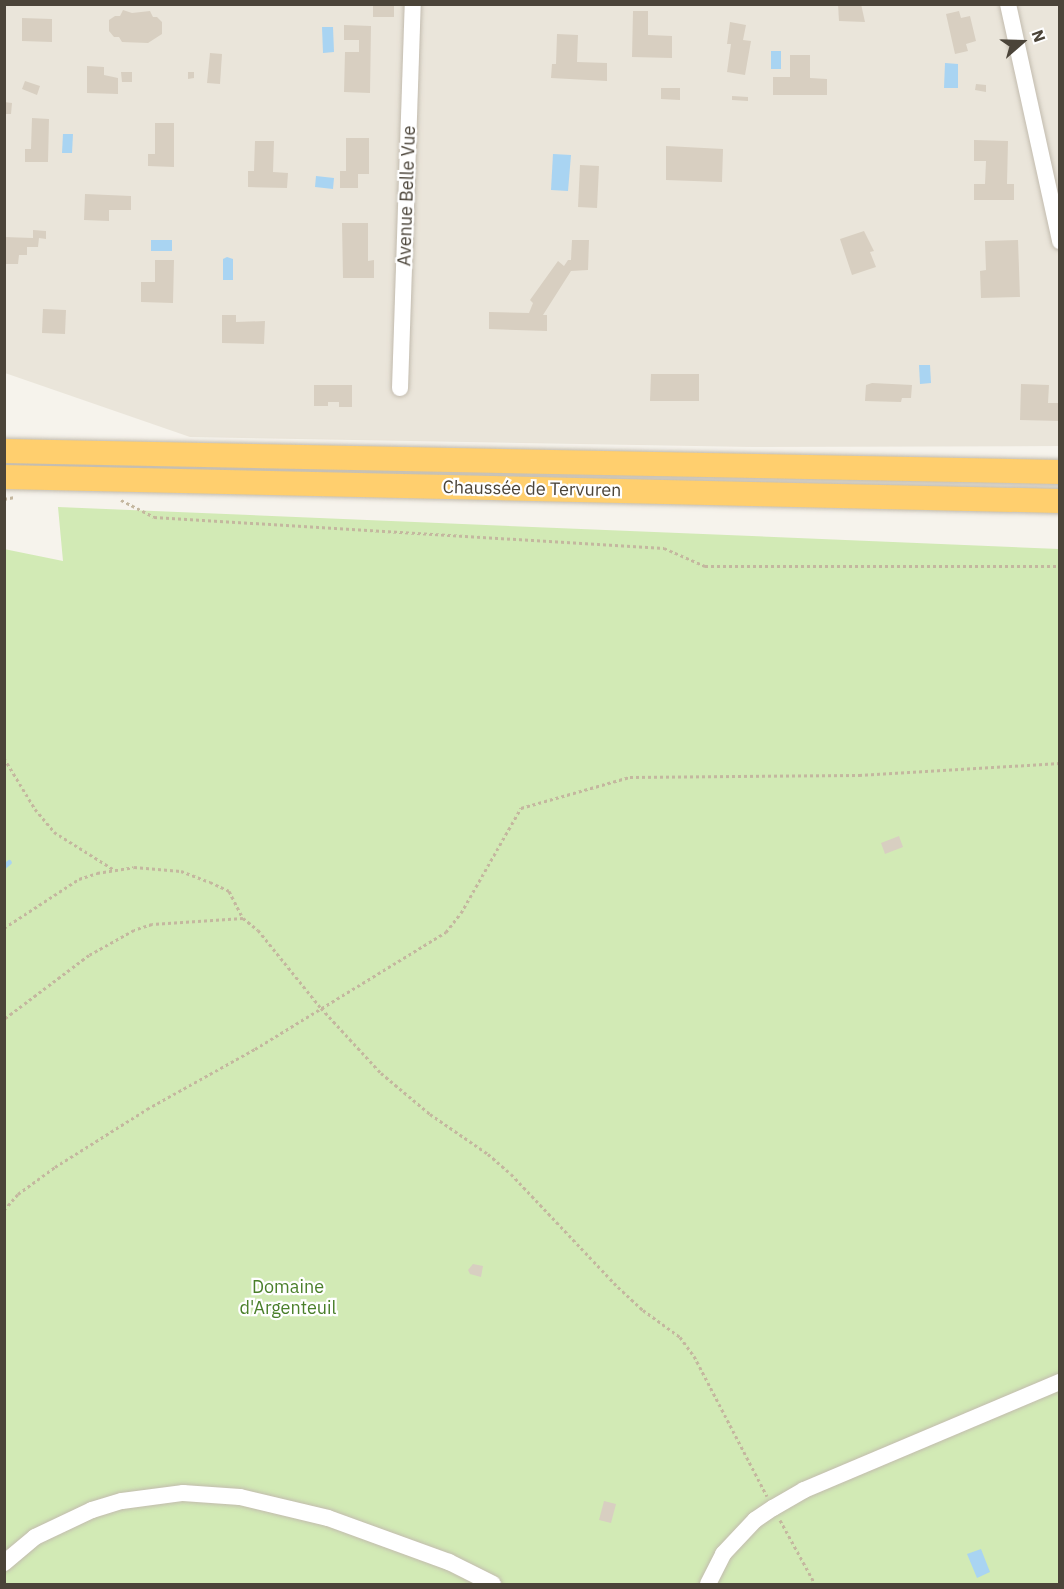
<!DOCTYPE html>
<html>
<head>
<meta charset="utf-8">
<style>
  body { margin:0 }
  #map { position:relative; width:1064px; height:1589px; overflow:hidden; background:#f6f3ec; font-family:"IBM Plex Sans",sans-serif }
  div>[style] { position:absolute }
  .residential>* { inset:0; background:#eae5da }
  .green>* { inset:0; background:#d2eab5 }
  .water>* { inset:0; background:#a9d4f2 }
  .stream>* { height:4.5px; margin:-2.25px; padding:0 2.25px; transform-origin:2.25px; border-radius:2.25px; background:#a9d4f2 }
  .building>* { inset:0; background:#d8cfc1 }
  .path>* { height:3px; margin-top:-1.5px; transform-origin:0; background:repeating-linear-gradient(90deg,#c4b79f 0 3px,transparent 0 6px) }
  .roads { filter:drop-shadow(0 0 2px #c2bbae) drop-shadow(0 0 2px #c2bbae) }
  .minor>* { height:16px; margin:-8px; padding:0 8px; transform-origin:8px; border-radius:8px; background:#fff }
  .highway>* { height:24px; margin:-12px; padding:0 12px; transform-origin:12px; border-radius:12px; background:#ffcf6e }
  span { translate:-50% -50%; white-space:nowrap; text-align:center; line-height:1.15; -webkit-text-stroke:4.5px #fff; paint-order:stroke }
  .street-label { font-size:18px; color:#4b4439 }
  .park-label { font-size:18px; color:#4a7f2a }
  .frame { position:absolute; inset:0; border:6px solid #4b4439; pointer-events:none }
  .north { position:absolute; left:992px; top:12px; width:60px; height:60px; -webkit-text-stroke:4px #fff; paint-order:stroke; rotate:70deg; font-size:16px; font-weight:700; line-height:24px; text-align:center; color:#4b4439 }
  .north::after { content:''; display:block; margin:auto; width:21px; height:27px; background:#4b4439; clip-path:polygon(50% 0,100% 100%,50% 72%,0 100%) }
</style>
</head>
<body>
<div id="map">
  <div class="residential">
    <div style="clip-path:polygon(5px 5px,1059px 5px,1059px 446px,753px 447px,190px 437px,5px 373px)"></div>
  </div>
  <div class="green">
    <div style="clip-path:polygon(58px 507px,1059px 549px,1059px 1584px,5px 1584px,4px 549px,63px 561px)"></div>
  </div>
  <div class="water">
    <div style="clip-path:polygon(322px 27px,333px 27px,334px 52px,323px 53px)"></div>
    <div style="clip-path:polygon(771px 51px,781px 51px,781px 69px,771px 69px)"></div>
    <div style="clip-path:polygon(945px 63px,958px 64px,958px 88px,944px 88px)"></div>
    <div style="clip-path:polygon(63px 134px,73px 134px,72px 153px,62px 153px)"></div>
    <div style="clip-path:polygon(553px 154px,571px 155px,568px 191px,551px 190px)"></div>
    <div style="clip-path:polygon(316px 176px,334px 178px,333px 189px,315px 187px)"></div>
    <div style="clip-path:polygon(151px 240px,172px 240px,172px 251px,151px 251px)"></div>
    <div style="clip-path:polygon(227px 257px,233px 259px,233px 280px,223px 280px,223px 259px)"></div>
    <div style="clip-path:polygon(919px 365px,930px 365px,931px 383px,920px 384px)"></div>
    <div style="clip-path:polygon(981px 1549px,990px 1572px,977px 1578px,967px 1554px)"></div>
  </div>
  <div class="stream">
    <div style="left:4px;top:866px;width:6px;rotate:-39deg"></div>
  </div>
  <div class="building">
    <div style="clip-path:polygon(838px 4px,861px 4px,865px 22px,839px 21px)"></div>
    <div style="clip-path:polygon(373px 5px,394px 6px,394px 17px,373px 17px)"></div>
    <div style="clip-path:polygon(123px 10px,132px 13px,150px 11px,153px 17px,157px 17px,162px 22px,162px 34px,148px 43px,122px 42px,119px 37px,114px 37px,109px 31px,109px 20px,115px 16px,120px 16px)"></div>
    <div style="clip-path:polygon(633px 11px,648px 11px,648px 35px,672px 36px,672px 58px,632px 57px)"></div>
    <div style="clip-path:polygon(959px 11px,961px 18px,970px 16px,976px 41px,966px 44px,968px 51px,955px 54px,946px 14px)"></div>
    <div style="clip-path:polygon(22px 18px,52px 19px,52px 42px,22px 41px)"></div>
    <div style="clip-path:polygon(730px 22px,746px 25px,743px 40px,751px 41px,745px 75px,727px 72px,731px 44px,727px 44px)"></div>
    <div style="clip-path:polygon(344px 25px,371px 26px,370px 93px,344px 92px,345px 52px,359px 52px,359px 40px,344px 40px)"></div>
    <div style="clip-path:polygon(557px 34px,578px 35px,577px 62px,607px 63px,607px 81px,551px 78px,552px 64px,556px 64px)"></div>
    <div style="clip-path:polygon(210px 53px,222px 54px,220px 84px,207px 83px)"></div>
    <div style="clip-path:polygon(790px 55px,810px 55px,810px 78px,827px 79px,827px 95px,773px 95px,773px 77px,790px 77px)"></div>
    <div style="clip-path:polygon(87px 66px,104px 67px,104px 75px,118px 78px,118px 94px,87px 93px)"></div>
    <div style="clip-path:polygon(121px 72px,132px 72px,132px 82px,122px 82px)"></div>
    <div style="clip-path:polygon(188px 72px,194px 72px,194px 78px,188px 79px)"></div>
    <div style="clip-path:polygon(25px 81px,40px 86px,37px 95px,22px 89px)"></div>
    <div style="clip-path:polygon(976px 84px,986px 85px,986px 92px,975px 90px)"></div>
    <div style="clip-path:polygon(661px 88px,680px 88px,680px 100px,661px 99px)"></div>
    <div style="clip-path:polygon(732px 96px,748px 97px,748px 101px,732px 100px)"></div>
    <div style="clip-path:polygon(4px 102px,12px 103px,11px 114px,4px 114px)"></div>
    <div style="clip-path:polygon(32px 118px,49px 119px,48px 162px,25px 162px,25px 149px,31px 149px)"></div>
    <div style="clip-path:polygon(155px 123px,174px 123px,174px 167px,148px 166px,148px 154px,155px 154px)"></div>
    <div style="clip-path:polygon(346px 138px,369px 138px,369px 174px,358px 174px,358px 188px,340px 188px,340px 171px,346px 171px)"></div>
    <div style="clip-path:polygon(974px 140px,1008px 141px,1007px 184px,1014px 184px,1014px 200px,974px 200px,974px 184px,985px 184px,986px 161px,974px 161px)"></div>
    <div style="clip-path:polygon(255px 141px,274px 141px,273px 172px,288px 173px,287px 188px,248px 187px,248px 171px,254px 171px)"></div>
    <div style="clip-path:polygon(666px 146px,723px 149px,722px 182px,666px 180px)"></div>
    <div style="clip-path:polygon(580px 165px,599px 166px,597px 208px,578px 207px)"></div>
    <div style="clip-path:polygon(85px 194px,131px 196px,131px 210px,109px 210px,109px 221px,84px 220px)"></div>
    <div style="clip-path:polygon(342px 223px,368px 223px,368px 261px,374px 260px,374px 278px,343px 278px)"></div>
    <div style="clip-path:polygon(33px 230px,46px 231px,46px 239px,39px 238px,38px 247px,27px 247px,27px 255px,19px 255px,18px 264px,4px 264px,4px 237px,33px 238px)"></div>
    <div style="clip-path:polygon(864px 231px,874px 251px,870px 252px,876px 267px,852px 275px,840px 239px)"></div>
    <div style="clip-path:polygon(572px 240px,589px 240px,588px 270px,571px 271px,543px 315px,547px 315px,547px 331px,489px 329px,489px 312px,529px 313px,533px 303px,530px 300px,558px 261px,564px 266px,568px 260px,571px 260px)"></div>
    <div style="clip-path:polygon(1018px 240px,1020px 297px,981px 298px,980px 271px,986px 270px,985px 241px)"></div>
    <div style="clip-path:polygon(155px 260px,174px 260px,173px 303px,141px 302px,141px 282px,155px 282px)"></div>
    <div style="clip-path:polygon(43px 309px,66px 310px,65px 334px,42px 333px)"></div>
    <div style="clip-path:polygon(222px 315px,236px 315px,236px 322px,265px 321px,264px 344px,222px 343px)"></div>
    <div style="clip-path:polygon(651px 374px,699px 374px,699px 401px,650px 401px)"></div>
    <div style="clip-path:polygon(872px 383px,912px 385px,911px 398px,902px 398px,901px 402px,865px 401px,866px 385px)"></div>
    <div style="clip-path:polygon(1021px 384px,1049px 385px,1048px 403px,1060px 403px,1060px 421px,1020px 420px)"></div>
    <div style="clip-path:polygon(314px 385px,352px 385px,352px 407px,339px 407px,339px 402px,328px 402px,328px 406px,314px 406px)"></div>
    <div style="clip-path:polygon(899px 836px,903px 847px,885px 854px,881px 843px)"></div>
    <div style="clip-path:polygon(473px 1264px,483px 1266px,481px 1277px,470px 1274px,468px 1270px)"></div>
    <div style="clip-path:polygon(604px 1501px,616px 1504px,611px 1523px,599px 1520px)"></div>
  </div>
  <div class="path">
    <div style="left:4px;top:499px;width:11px;rotate:-10deg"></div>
    <div style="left:121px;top:500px;width:37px;rotate:27deg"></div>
    <div style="left:154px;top:517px;width:511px;rotate:3.48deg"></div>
    <div style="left:664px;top:548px;width:45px;rotate:23.7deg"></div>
    <div style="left:705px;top:566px;width:355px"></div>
    <div style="left:4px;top:758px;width:60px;rotate:58.7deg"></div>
    <div style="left:35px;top:809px;width:30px;rotate:50deg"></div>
    <div style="left:54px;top:832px;width:70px;rotate:32.1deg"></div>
    <div style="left:243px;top:918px;width:19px;rotate:39deg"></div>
    <div style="left:258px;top:930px;width:100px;rotate:51.1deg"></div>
    <div style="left:321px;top:1008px;width:88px;rotate:47.3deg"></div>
    <div style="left:381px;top:1073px;width:64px;rotate:39.9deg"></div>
    <div style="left:430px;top:1114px;width:70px;rotate:34.6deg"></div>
    <div style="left:488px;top:1154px;width:30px;rotate:41deg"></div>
    <div style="left:511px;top:1174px;width:156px;rotate:46.6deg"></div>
    <div style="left:618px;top:1287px;width:34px;rotate:43deg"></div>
    <div style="left:643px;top:1310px;width:46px;rotate:36.1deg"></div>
    <div style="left:680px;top:1337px;width:24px;rotate:54deg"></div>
    <div style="left:694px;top:1356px;width:158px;rotate:62.5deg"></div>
    <div style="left:4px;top:928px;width:90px;rotate:-33.2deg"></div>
    <div style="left:79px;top:879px;width:19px;rotate:-18deg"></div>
    <div style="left:97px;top:873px;width:37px;rotate:-9deg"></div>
    <div style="left:134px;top:867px;width:47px;rotate:4.9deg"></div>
    <div style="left:181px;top:871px;width:31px;rotate:21deg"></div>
    <div style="left:210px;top:882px;width:21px;rotate:25deg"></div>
    <div style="left:229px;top:891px;width:30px;rotate:63deg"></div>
    <div style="left:243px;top:918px;width:91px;rotate:176.2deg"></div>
    <div style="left:152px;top:924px;width:19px;rotate:162deg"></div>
    <div style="left:134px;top:930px;width:51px;rotate:150.9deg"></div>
    <div style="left:89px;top:955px;width:106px;rotate:143deg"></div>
    <div style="left:4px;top:1210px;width:21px;rotate:-49deg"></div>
    <div style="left:18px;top:1194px;width:46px;rotate:-36.1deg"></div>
    <div style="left:55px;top:1167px;width:109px;rotate:-32.2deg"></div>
    <div style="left:147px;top:1109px;width:124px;rotate:-29.1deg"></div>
    <div style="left:255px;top:1049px;width:224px;rotate:-31.5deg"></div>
    <div style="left:446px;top:932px;width:24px;rotate:-52deg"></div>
    <div style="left:461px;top:913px;width:121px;rotate:-60.3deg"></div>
    <div style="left:521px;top:808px;width:113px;rotate:-15.9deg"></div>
    <div style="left:630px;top:777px;width:229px;rotate:-0.5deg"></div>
    <div style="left:859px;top:775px;width:201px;rotate:-3.4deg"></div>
    <div style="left:780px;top:1520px;width:73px;rotate:61.3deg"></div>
  </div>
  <div class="roads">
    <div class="minor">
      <div style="left:1008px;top:4px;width:243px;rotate:77.6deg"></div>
      <div style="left:400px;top:388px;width:384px;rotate:-88.1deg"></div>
      <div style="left:4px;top:1563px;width:40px;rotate:-40deg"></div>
      <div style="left:35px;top:1537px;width:63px;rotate:-25.3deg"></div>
      <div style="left:92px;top:1510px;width:31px;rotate:-17deg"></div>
      <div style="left:122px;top:1501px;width:62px;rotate:-7.5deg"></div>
      <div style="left:183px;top:1493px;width:57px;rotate:4deg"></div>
      <div style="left:240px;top:1497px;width:90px;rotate:13.4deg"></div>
      <div style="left:328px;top:1518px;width:129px;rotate:20deg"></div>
      <div style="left:449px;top:1562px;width:49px;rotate:26.6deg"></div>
      <div style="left:708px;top:1584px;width:34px;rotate:-63deg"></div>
      <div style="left:723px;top:1554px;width:47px;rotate:-46.7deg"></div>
      <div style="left:755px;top:1520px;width:22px;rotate:-34deg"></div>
      <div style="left:773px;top:1508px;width:36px;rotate:-30deg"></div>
      <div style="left:804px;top:1490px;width:278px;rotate:-22.9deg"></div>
    </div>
    <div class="highway">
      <div style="left:4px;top:451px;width:1056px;rotate:1.14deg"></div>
      <div style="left:4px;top:477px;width:1056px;rotate:1.3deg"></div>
    </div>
  </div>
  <div class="street-label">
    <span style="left:407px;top:196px;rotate:-88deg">Avenue Belle Vue</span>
    <span style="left:532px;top:489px;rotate:1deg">Chaussée de Tervuren</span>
  </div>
  <div class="park-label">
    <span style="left:288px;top:1298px">Domaine<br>d'Argenteuil</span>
  </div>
  <div class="frame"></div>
  <div class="north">N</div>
</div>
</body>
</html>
